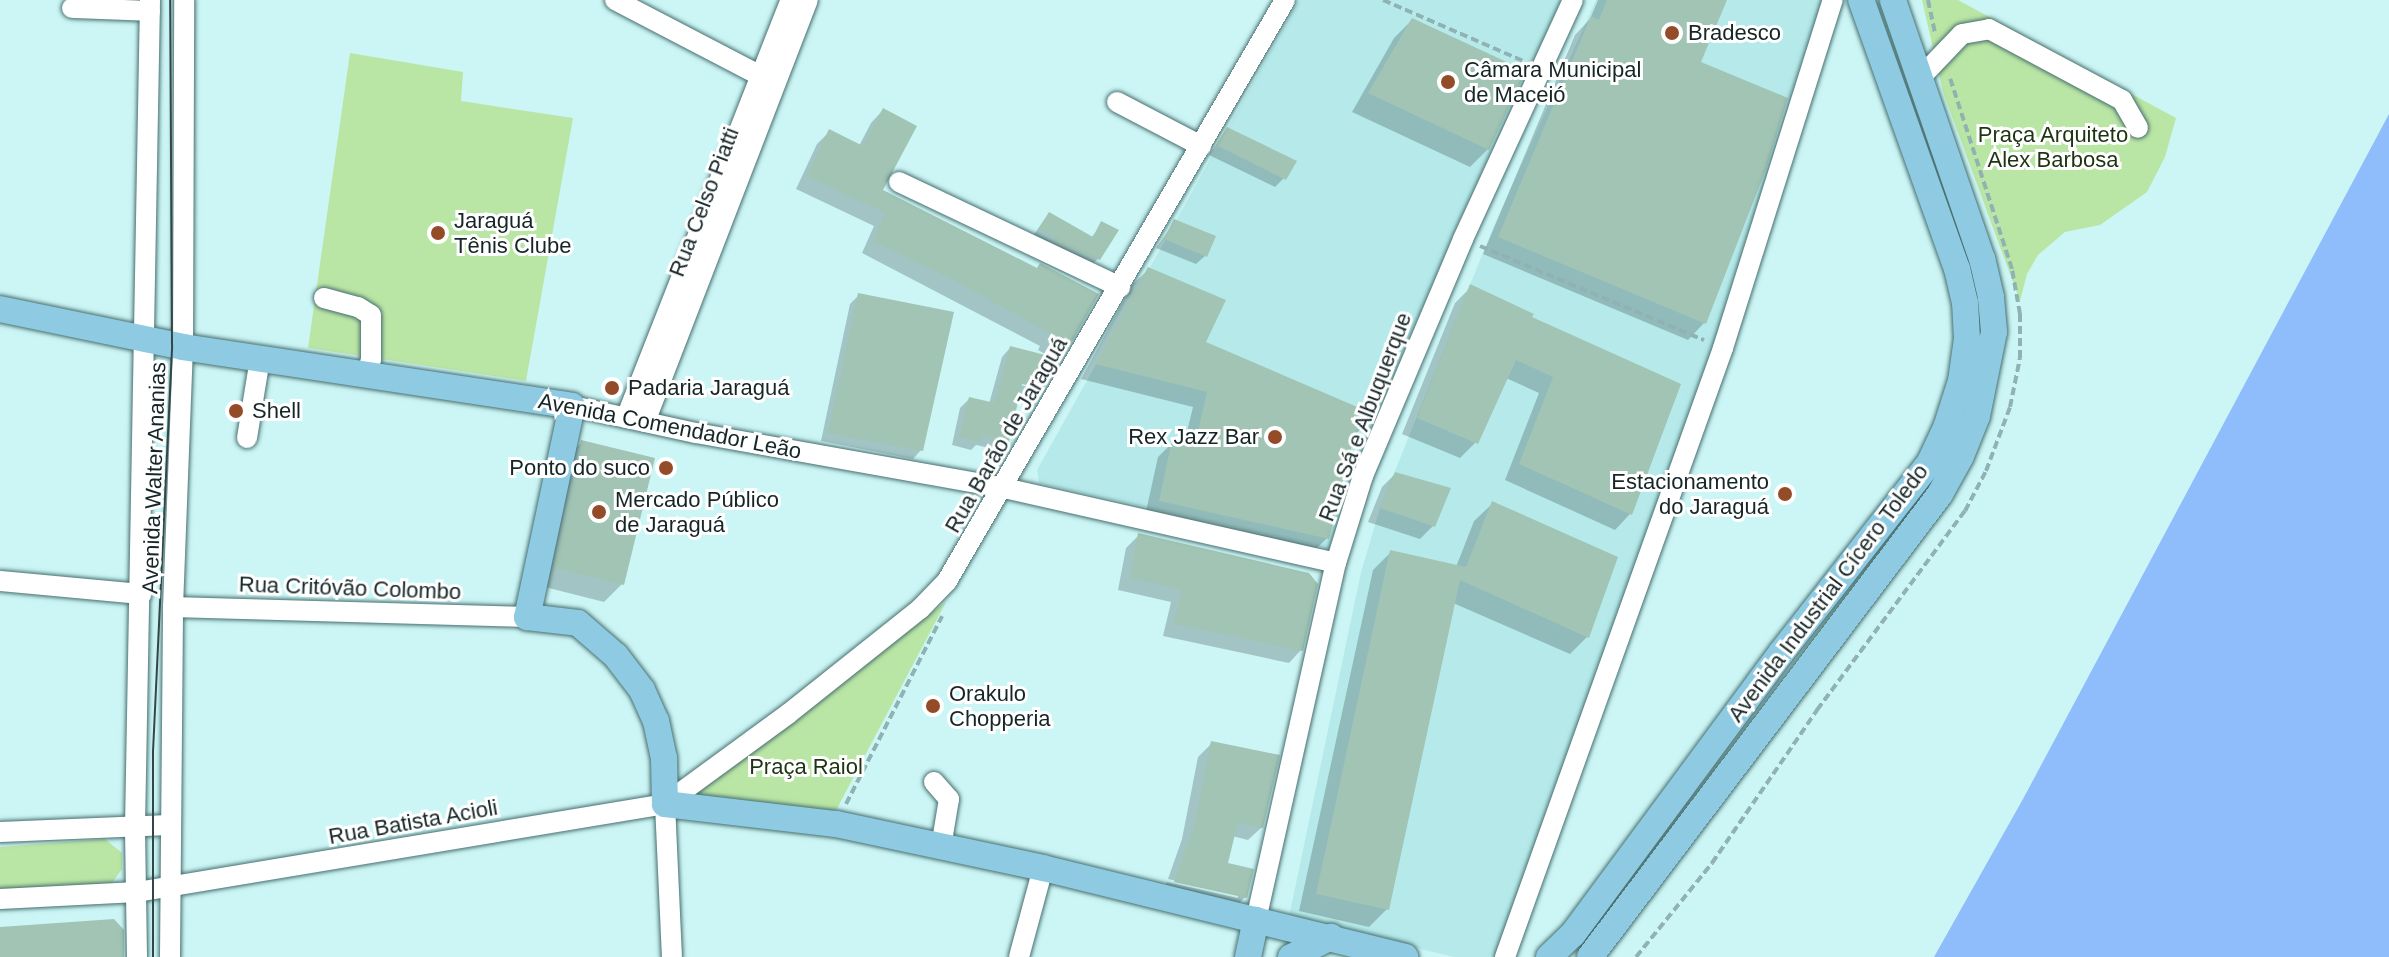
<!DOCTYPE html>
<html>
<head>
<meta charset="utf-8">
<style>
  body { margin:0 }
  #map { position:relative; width:2389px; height:957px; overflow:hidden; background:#ccf6f6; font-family:Helvetica,sans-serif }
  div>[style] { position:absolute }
  .built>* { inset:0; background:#b6eaea }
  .green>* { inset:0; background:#bae6a5 }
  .water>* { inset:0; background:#8fbcfa }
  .shadow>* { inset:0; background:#0003 }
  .building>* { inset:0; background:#a1c4b4 }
  .path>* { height:4px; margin-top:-2px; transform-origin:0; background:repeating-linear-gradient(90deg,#90b2b2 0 8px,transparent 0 12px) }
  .roads { filter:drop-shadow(0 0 2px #476e6e) drop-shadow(0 0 2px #476e6e) }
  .minor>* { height:20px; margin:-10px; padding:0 10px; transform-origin:10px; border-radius:10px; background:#fff }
  .major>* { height:26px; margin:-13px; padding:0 13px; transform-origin:13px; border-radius:13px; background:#8ecbe2 }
  .tram>* { height:2px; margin:-1px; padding:0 1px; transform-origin:1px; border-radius:1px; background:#324647 }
  .dots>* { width:22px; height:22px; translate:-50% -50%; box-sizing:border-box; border:4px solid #fff; border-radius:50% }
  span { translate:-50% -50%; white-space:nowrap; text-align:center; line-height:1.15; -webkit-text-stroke:6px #fff; paint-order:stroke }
  .poi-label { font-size:22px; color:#162627 }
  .left { translate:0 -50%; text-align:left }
  .right { translate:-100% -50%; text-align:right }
  .park-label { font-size:22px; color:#1d3311 }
  .street-label { font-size:22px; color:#162627 }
</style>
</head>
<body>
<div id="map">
  <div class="built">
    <div style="clip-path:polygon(1299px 0,1567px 0,1337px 550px,1039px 483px,1037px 470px)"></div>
    <div style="clip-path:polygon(1596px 0,1826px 0,1682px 449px,1499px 957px,1454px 957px,1289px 917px,1361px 572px,1380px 508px,1495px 223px)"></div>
  </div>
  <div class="green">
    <div style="clip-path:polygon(1922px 0,1958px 0,2176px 118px,2165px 157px,2147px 192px,2100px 225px,2065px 232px,2038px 255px,2027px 274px,2020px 301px,1943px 92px)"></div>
    <div style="clip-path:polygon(350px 53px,463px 72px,461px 101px,573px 118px,526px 381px,308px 348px)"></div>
    <div style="clip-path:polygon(946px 602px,832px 818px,692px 796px,792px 719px)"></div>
    <div style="clip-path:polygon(105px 839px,122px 853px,122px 869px,112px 883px,0 890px,0 847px)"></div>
  </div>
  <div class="water">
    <div style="clip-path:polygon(2389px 114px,2389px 957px,1934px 957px,2023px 799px)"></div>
  </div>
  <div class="shadow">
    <div style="clip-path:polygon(1598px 0,1724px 0,1699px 63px,1704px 323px,1688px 340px,1483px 254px,1575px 35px,1590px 19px)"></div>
    <div style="clip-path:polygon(1412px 20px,1488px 149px,1470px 167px,1352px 112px,1394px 38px)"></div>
    <div style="clip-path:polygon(883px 110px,880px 190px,1036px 270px,1066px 346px,1054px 359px,1038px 350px,1040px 346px,862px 253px,874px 226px,796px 189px,817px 144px,829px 132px,859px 146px,871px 123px)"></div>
    <div style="clip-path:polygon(1227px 129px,1284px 178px,1275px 187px,1209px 155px)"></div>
    <div style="clip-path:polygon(1049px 214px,1091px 238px,1102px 224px,1098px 259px,1090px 266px,1032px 237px)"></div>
    <div style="clip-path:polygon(1175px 221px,1205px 256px,1196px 264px,1156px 248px)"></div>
    <div style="clip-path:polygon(1149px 269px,1203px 343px,1361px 429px,1351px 438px,1327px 538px,1312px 553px,1145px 516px,1158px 457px,1173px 442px,1184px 444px,1193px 407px,1081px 379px,1133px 284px)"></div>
    <div style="clip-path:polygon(1471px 287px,1530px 318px,1630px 514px,1615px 530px,1505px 480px,1539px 393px,1506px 378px,1476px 442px,1460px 458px,1402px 434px,1455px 303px)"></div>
    <div style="clip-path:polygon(858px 296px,921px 450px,913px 459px,821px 441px,850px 304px)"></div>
    <div style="clip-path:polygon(evenodd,1010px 348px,1042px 388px,1033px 397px,1018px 393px,1008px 441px,999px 450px,976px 445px,971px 450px,952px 445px,960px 408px,969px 399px,989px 404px,1002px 357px,1010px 348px,1013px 379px,1040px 386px,1040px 390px,1012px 383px,1013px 379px)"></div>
    <div style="clip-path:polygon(582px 442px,622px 584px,604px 602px,537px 585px,564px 460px)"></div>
    <div style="clip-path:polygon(1395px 474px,1433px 526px,1420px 539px,1368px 522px,1382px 487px)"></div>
    <div style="clip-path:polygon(1492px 504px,1588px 636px,1570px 654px,1453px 603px,1387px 909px,1369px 927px,1299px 911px,1373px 570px,1391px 552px,1456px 567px,1474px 521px)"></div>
    <div style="clip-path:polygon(1139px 535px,1301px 650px,1289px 663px,1163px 636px,1171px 602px,1118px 590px,1126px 548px)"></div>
    <div style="clip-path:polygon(1212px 743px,1262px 827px,1248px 840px,1232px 836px,1225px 864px,1245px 897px,1232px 910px,1162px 895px,1167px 882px,1238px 898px,1238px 894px,1168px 879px,1182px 839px,1198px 757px)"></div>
  </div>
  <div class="building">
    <div style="clip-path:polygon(1607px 0,1727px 0,1701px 62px,1788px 98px,1766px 169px,1706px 324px,1498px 237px,1591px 16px,1599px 20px)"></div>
    <div style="clip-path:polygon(1412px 18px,1526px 71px,1489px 150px,1368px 93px)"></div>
    <div style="clip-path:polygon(883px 108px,917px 126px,883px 190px,1037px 268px,1040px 263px,1099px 294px,1068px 348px,1050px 337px,1051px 334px,952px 279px,873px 241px,885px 213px,807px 176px,829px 129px,863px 146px)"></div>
    <div style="clip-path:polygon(1227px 127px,1297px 161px,1286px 180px,1216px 145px)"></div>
    <div style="clip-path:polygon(1049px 212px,1093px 237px,1101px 221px,1119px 230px,1100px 260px,1053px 241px,1055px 237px,1038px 229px)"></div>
    <div style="clip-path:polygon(1174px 219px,1216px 236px,1207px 257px,1164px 239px)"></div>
    <div style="clip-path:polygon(1148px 267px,1226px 300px,1206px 342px,1369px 412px,1362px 430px,1356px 429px,1329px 539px,1159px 501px,1172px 440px,1195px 445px,1207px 392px,1095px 364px)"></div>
    <div style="clip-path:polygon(1470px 284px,1534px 314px,1532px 317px,1681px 384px,1632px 515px,1519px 464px,1553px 377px,1516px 360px,1478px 444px,1417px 418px)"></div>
    <div style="clip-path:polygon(858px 293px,954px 312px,923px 451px,828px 433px)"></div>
    <div style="clip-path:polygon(1010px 346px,1053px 357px,1045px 386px,1044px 389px,1022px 384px,1009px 442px,983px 436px,981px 442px,959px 437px,969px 397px,995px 403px)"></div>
    <div style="clip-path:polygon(581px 440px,655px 458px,624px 585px,554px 568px)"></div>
    <div style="clip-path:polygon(1395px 472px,1451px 488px,1435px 527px,1380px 508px)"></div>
    <div style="clip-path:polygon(1492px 501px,1618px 557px,1589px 638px,1460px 580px,1389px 910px,1316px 894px,1390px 550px,1466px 567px)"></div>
    <div style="clip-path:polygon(1138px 533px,1309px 573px,1318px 584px,1303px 651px,1174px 624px,1182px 590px,1130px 578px)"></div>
    <div style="clip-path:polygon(1211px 741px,1280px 755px,1263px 828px,1238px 822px,1228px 863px,1254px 869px,1247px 898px,1174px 882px,1195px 824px)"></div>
    <div style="clip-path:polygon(114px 919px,124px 930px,124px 957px,0 957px,0 927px)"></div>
  </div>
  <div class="path">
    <div style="left:1383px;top:0;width:153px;rotate:23.5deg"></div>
    <div style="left:1928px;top:0;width:34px;rotate:78deg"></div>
    <div style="left:1480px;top:246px;width:243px;rotate:22.8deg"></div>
    <div style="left:846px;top:804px;width:211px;rotate:-62.9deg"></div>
    <div style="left:1636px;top:957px;width:121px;rotate:-51deg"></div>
    <div style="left:1712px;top:863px;width:186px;rotate:-55.5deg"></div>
    <div style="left:1817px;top:710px;width:248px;rotate:-53.4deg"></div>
    <div style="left:1965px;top:511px;width:45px;rotate:-62.3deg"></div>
    <div style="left:1986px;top:471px;width:68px;rotate:-69.4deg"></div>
    <div style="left:2010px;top:407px;width:50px;rotate:-78.5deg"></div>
    <div style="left:2020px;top:358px;width:44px;rotate:-90deg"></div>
    <div style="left:2020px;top:314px;width:46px;rotate:-100.1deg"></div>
    <div style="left:2012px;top:269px;width:204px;rotate:-108deg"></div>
  </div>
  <div class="roads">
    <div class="minor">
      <div style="left:615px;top:0;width:165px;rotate:27.5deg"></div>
      <div style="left:72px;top:8px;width:78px;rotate:2.2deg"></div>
      <div style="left:1919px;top:79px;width:62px;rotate:-46.3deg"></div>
      <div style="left:1962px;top:34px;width:27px;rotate:-10deg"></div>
      <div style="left:1989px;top:29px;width:151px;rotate:28.1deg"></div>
      <div style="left:2122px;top:100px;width:32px;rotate:60deg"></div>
      <div style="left:1117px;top:102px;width:95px;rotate:27.6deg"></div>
      <div style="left:899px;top:182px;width:245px;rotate:25.4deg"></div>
      <div style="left:324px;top:298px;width:35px;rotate:15deg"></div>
      <div style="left:358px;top:307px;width:15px;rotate:32deg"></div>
      <div style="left:371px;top:315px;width:44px;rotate:90deg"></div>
      <div style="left:371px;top:359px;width:16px;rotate:104deg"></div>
      <div style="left:572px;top:406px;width:127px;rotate:12.3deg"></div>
      <div style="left:696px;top:433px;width:313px;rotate:10.1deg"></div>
      <div style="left:1004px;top:488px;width:340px;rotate:12.7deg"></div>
      <div style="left:626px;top:418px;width:449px;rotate:-68.5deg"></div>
      <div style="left:645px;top:422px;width:452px;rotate:-68.9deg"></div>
      <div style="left:247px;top:438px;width:80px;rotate:-80.7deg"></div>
      <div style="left:0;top:581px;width:142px;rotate:5.3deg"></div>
      <div style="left:173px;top:607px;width:354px;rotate:1.6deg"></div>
      <div style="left:934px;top:782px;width:23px;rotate:49deg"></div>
      <div style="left:949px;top:799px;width:49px;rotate:99.5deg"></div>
      <div style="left:665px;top:804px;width:153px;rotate:87.4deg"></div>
      <div style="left:0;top:832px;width:169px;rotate:-2.4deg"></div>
      <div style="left:0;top:899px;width:137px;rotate:-2.9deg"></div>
      <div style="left:137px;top:892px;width:535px;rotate:-9.46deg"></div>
      <div style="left:665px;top:804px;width:152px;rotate:-36.2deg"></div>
      <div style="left:788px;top:714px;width:169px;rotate:-38.5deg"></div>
      <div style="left:920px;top:609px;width:39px;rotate:-46deg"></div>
      <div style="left:947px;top:581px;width:672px;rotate:-59.81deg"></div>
      <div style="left:1256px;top:920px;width:366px;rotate:-77.4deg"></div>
      <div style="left:1336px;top:563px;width:91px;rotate:-72.8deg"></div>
      <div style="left:1363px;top:476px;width:257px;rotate:-67.1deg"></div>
      <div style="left:1463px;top:239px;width:263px;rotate:-65.3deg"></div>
      <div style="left:137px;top:957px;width:130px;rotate:-90.9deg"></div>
      <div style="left:135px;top:827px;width:827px;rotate:-88.96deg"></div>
      <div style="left:170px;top:957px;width:350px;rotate:-89.5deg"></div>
      <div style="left:173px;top:607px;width:260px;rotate:-87.8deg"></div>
      <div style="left:183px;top:347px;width:347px;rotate:-89.8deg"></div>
      <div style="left:1019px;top:957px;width:92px;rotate:-74.9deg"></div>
      <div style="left:1505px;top:957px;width:647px;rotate:-70.3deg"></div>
      <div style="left:1723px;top:348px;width:365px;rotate:-72.5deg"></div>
    </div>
    <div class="major">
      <div style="left:0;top:309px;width:187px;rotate:11.7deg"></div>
      <div style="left:183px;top:347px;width:393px;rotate:8.6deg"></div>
      <div style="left:572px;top:406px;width:216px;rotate:102deg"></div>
      <div style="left:527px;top:617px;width:51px;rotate:6.7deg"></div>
      <div style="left:578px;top:623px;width:50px;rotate:41deg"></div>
      <div style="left:616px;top:656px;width:43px;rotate:52.6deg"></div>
      <div style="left:642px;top:690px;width:34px;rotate:66deg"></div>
      <div style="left:656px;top:721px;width:38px;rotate:78deg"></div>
      <div style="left:664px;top:758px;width:46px;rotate:88.8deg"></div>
      <div style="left:665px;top:804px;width:172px;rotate:6.7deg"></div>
      <div style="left:836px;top:824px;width:212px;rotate:12deg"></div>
      <div style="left:1043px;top:868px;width:373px;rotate:13.8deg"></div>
      <div style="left:1248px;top:957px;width:38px;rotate:-78deg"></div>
      <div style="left:1291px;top:957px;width:45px;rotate:-26.6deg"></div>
      <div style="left:1549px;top:957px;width:33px;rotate:-44deg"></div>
      <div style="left:1573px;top:934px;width:350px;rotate:-53.5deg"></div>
      <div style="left:1781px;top:653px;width:242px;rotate:-52deg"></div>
      <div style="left:1930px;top:462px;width:38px;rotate:-65deg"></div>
      <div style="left:1946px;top:428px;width:49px;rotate:-72.3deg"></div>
      <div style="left:1961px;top:381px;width:42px;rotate:-81.9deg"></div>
      <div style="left:1967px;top:339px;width:36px;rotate:-93deg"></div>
      <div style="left:1965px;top:303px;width:35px;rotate:-103deg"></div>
      <div style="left:1957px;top:269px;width:286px;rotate:-109.6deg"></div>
      <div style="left:1590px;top:957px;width:580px;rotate:-52.91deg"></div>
      <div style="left:1940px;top:494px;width:43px;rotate:-61.1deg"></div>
      <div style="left:1961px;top:456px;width:43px;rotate:-68.2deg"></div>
      <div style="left:1977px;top:416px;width:86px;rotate:-78.6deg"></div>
      <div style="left:1994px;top:332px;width:35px;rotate:-95deg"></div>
      <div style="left:1991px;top:297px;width:39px;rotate:-103deg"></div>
      <div style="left:1982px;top:259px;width:274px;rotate:-109deg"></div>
    </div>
  </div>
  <div class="tram">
    <div style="left:153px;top:957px;width:205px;rotate:-90deg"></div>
    <div style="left:153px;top:752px;width:407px;rotate:-87.3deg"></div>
    <div style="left:172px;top:345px;width:345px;rotate:-90.3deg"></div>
  </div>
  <div class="dots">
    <div style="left:1672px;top:33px;background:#934b28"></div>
    <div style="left:1448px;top:82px;background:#934b28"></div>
    <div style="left:438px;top:233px;background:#934b28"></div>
    <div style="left:612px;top:388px;background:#934b28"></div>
    <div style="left:236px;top:411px;background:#934b28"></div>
    <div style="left:1275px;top:437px;background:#934b28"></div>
    <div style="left:666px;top:468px;background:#934b28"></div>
    <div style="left:1785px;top:494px;background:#934b28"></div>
    <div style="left:599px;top:512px;background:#934b28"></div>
    <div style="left:933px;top:706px;background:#934b28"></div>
  </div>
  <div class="poi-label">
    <span class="left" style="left:1688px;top:33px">Bradesco</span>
    <span class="left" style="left:1464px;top:82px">Câmara Municipal<br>de Maceió</span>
    <span class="left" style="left:454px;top:233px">Jaraguá<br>Tênis Clube</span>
    <span class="left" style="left:628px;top:388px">Padaria Jaraguá</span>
    <span class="left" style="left:252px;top:411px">Shell</span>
    <span class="right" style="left:1259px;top:437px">Rex Jazz Bar</span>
    <span class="right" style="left:650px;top:468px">Ponto do suco</span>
    <span class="right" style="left:1769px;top:494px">Estacionamento<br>do Jaraguá</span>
    <span class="left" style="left:615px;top:512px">Mercado Público<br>de Jaraguá</span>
    <span class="left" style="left:949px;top:706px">Orakulo<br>Chopperia</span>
  </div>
  <div class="park-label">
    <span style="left:2053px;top:147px">Praça Arquiteto<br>Alex Barbosa</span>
    <span style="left:806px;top:767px">Praça Raiol</span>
  </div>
  <div class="street-label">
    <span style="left:704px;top:202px;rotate:-69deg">Rua Celso Piatti</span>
    <span style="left:1365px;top:417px;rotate:-69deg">Rua Sá e Albuquerque</span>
    <span style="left:670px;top:426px;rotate:11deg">Avenida Comendador Leão</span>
    <span style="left:1006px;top:435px;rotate:-60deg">Rua Barão de Jaraguá</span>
    <span style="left:154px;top:478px;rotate:-88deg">Avenida Walter Ananias</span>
    <span style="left:350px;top:588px;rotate:2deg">Rua Critóvão Colombo</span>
    <span style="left:1828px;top:593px;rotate:-53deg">Avenida Industrial Cícero Toledo</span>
    <span style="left:413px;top:822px;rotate:-10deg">Rua Batista Acioli</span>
  </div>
</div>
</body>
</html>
